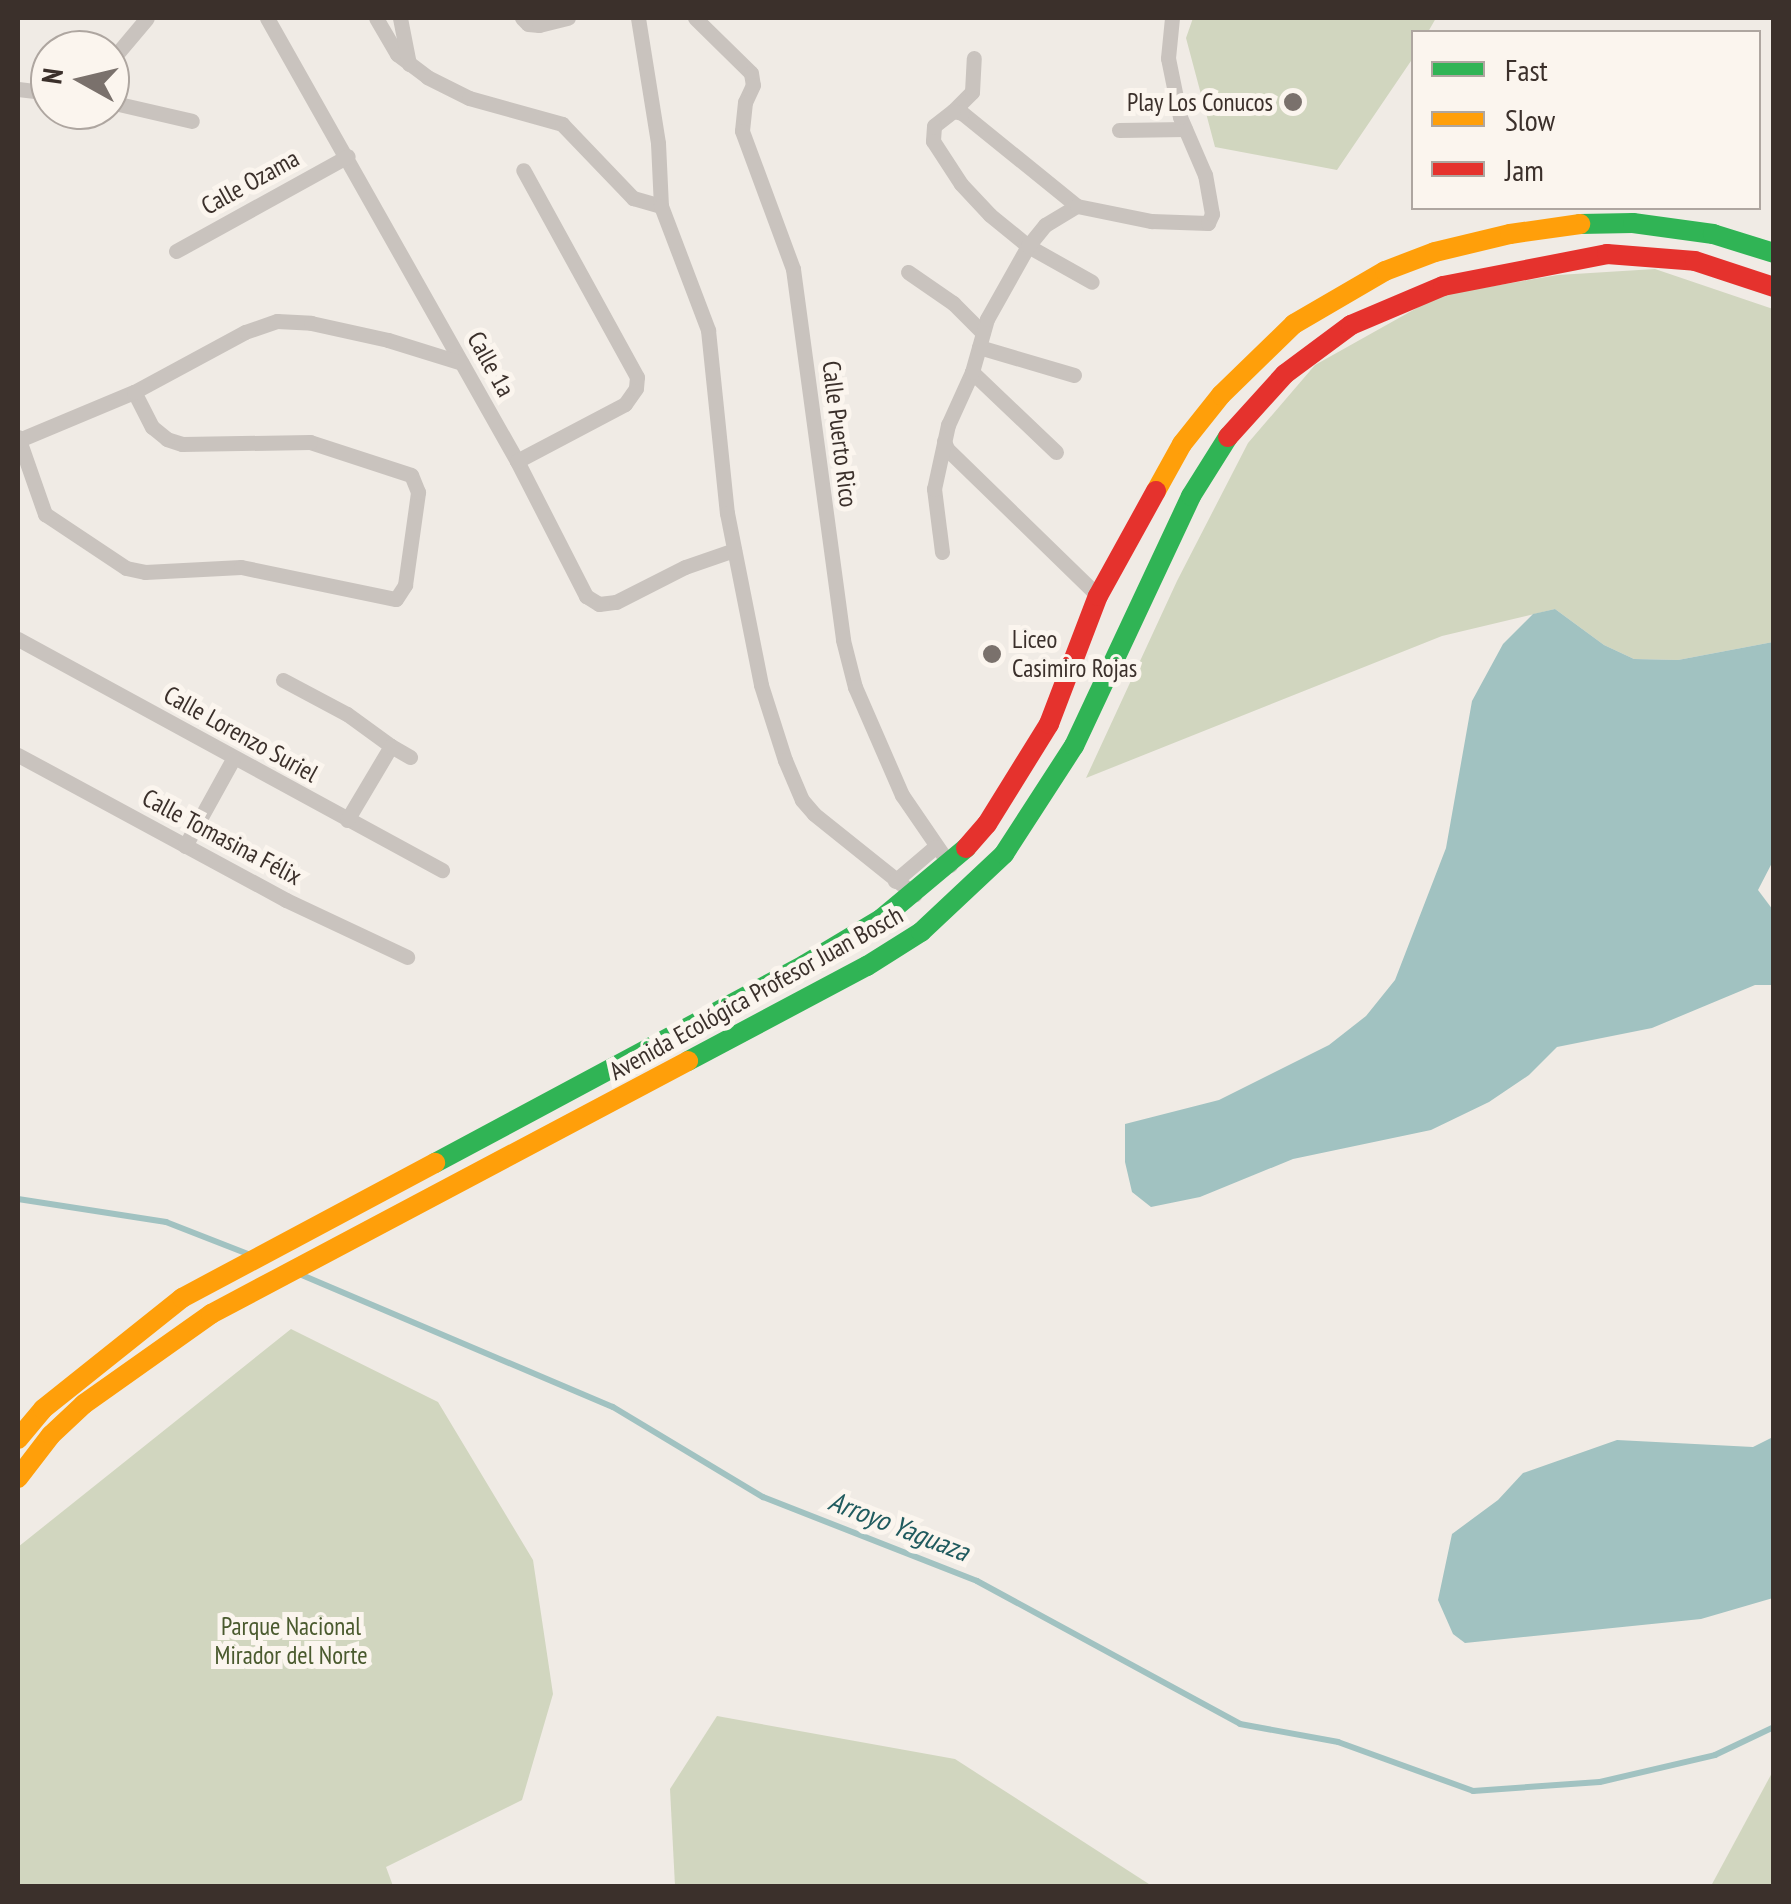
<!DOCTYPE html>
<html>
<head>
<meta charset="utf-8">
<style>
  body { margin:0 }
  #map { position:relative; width:1791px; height:1904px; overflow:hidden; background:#f0ebe5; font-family:"PT Sans Narrow",sans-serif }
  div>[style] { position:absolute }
  .green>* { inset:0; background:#d1d6bf }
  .water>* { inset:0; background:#a1c2c1 }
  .stream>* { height:6px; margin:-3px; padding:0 3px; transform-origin:3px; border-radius:3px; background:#a1c2c1 }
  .street>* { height:15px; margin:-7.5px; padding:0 7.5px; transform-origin:7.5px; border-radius:7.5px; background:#c9c3be }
  .fast>* { height:20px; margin:-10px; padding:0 10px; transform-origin:10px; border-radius:10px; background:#30b455 }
  .slow>* { height:20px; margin:-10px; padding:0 10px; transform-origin:10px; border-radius:10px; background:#ff9f0a }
  .jam>* { height:20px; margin:-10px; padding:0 10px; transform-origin:10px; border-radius:10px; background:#e5322d }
  .dots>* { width:28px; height:28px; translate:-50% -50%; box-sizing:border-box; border:5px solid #fbf5ee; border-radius:50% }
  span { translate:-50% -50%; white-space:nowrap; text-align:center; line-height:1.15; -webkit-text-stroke:10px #fbf5ee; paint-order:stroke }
  .poi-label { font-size:25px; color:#3b302b }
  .right { translate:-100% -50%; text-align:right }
  .left { translate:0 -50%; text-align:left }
  .street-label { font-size:25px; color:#3b302b }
  .park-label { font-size:25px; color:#4a5a2e }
  .water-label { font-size:28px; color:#1f5a5e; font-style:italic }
  .frame { position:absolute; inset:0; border:20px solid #3b302b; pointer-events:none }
  .legend { position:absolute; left:1411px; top:30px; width:350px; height:180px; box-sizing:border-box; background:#fbf5ee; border:2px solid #aea6a0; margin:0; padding:12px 18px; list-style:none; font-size:30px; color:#3b302b }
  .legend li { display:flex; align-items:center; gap:20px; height:50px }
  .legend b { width:50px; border:2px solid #aea6a0 }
  .north { position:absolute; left:30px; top:30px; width:100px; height:100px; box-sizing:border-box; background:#fbf5ee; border:2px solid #aea6a0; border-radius:50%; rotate:278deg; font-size:28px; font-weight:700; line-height:40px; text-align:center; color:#3b302b }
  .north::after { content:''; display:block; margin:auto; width:35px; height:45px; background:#7a716c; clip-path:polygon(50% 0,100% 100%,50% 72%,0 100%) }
</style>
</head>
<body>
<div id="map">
  <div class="green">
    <div style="clip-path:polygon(1193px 18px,1436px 18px,1428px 32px,1414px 32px,1413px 58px,1337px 170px,1215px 147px,1186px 38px)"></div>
    <div style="clip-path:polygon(1655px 269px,1773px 309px,1773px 642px,1678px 660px,1634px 659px,1604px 645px,1555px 609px,1442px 636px,1086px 778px,1177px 581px,1248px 443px,1315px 365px,1440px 295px,1558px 275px)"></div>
    <div style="clip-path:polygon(291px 1329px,438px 1402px,533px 1560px,553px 1694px,522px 1800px,386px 1867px,393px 1886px,18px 1886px,18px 1547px)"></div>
    <div style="clip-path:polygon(717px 1716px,955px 1759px,1152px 1886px,675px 1886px,670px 1789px)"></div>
    <div style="clip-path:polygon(1773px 1771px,1773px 1886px,1711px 1886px)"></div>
  </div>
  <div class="water">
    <div style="clip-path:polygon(1555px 609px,1604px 645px,1634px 659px,1678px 660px,1773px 642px,1773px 861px,1758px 890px,1773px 910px,1773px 985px,1755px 985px,1652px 1028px,1557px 1047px,1529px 1075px,1489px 1102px,1431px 1130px,1293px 1159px,1200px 1197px,1151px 1207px,1132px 1192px,1125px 1162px,1125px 1124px,1219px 1100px,1329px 1045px,1366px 1016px,1395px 980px,1446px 848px,1472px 701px,1503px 644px,1533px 614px)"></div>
    <div style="clip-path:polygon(1773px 1437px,1773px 1598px,1701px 1619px,1465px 1643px,1453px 1634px,1438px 1600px,1452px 1534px,1498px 1500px,1523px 1473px,1617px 1440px,1753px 1447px)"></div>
  </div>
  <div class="stream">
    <div style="left:18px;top:1199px;width:150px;rotate:8.8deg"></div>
    <div style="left:166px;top:1222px;width:88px;rotate:21.3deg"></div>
    <div style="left:297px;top:1273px;width:343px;rotate:23deg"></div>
    <div style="left:613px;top:1407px;width:175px;rotate:31deg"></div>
    <div style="left:763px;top:1497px;width:230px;rotate:21.4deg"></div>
    <div style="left:977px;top:1581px;width:299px;rotate:28.5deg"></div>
    <div style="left:1240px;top:1724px;width:100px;rotate:10.4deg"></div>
    <div style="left:1338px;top:1742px;width:144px;rotate:19.9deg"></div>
    <div style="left:1473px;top:1791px;width:127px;rotate:-4.1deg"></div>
    <div style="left:1600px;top:1782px;width:118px;rotate:-13.2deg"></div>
    <div style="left:1715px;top:1755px;width:65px;rotate:-25.4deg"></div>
  </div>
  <div class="street">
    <div style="left:267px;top:18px;width:509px;rotate:60.56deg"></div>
    <div style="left:517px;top:461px;width:152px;rotate:62.9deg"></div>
    <div style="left:586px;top:596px;width:15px;rotate:32deg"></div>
    <div style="left:599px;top:604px;width:17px;rotate:-7deg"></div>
    <div style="left:616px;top:602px;width:77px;rotate:-26.9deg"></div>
    <div style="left:685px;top:567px;width:52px;rotate:-19.1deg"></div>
    <div style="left:376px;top:18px;width:42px;rotate:59.7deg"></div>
    <div style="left:397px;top:54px;width:38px;rotate:37deg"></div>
    <div style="left:427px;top:77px;width:47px;rotate:26.6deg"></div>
    <div style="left:469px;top:98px;width:97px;rotate:15.6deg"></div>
    <div style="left:562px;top:124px;width:103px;rotate:46.2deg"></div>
    <div style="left:633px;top:198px;width:29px;rotate:16deg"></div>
    <div style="left:400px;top:18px;width:47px;rotate:78.9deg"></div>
    <div style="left:522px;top:18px;width:8px;rotate:45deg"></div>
    <div style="left:528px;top:24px;width:11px;rotate:5deg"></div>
    <div style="left:539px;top:25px;width:30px;rotate:-14deg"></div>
    <div style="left:638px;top:18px;width:127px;rotate:80.9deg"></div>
    <div style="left:658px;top:143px;width:63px;rotate:87.3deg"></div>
    <div style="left:661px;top:206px;width:133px;rotate:69.2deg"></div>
    <div style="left:708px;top:330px;width:184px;rotate:84.1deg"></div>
    <div style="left:727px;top:513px;width:175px;rotate:78.8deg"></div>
    <div style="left:761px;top:685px;width:79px;rotate:72.3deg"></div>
    <div style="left:785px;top:760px;width:43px;rotate:67deg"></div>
    <div style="left:802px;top:800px;width:18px;rotate:49deg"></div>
    <div style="left:814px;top:814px;width:129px;rotate:38.7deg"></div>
    <div style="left:695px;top:18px;width:78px;rotate:44.5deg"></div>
    <div style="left:751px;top:73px;width:12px;rotate:81deg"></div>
    <div style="left:753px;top:85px;width:19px;rotate:115deg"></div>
    <div style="left:745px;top:102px;width:29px;rotate:96deg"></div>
    <div style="left:742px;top:131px;width:147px;rotate:69.7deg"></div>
    <div style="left:793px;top:269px;width:374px;rotate:82.3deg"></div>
    <div style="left:843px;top:640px;width:49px;rotate:75.7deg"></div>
    <div style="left:855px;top:687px;width:118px;rotate:66.5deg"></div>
    <div style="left:902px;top:795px;width:85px;rotate:55.6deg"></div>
    <div style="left:110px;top:62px;width:57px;rotate:-49.9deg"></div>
    <div style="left:18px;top:89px;width:32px;rotate:7deg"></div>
    <div style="left:110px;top:102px;width:84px;rotate:13deg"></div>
    <div style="left:953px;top:111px;width:27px;rotate:-45deg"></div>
    <div style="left:972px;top:92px;width:34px;rotate:-87deg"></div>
    <div style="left:1119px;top:130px;width:66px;rotate:-0.9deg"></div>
    <div style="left:1077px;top:206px;width:148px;rotate:-141deg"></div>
    <div style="left:962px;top:113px;width:9px;rotate:-167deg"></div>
    <div style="left:953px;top:111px;width:24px;rotate:142deg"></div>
    <div style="left:934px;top:126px;width:15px;rotate:94deg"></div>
    <div style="left:933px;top:141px;width:51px;rotate:56.9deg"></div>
    <div style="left:961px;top:184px;width:42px;rotate:46.9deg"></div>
    <div style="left:990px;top:215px;width:49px;rotate:39.2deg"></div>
    <div style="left:1028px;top:246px;width:73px;rotate:29.4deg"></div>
    <div style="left:176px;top:251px;width:196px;rotate:-28.9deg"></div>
    <div style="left:908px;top:272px;width:55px;rotate:34.6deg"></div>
    <div style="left:953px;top:303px;width:42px;rotate:45deg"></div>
    <div style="left:979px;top:347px;width:99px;rotate:16.4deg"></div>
    <div style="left:972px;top:372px;width:116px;rotate:43.6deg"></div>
    <div style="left:18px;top:437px;width:82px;rotate:70.7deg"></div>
    <div style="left:45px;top:514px;width:97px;rotate:33.7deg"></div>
    <div style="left:126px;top:568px;width:19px;rotate:12deg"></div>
    <div style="left:145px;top:572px;width:96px;rotate:-3deg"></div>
    <div style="left:241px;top:567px;width:158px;rotate:11.7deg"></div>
    <div style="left:396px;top:599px;width:17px;rotate:-57deg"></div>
    <div style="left:405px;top:585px;width:94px;rotate:-82deg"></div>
    <div style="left:418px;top:492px;width:18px;rotate:-112deg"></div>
    <div style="left:411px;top:475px;width:106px;rotate:-161.9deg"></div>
    <div style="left:310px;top:442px;width:128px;rotate:179.1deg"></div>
    <div style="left:182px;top:444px;width:16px;rotate:-162deg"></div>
    <div style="left:167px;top:439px;width:19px;rotate:-141deg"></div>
    <div style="left:152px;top:427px;width:39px;rotate:-117deg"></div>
    <div style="left:19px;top:440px;width:125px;rotate:-22.7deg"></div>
    <div style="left:134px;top:392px;width:126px;rotate:-28.4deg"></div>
    <div style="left:245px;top:332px;width:34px;rotate:-19deg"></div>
    <div style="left:277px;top:321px;width:34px;rotate:3deg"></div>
    <div style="left:311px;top:323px;width:79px;rotate:12.4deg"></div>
    <div style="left:388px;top:340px;width:77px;rotate:17.3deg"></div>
    <div style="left:944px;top:441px;width:9px;rotate:69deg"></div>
    <div style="left:947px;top:449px;width:211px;rotate:44.2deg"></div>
    <div style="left:517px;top:461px;width:122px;rotate:-27.8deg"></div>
    <div style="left:625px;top:404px;width:19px;rotate:-55deg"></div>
    <div style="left:636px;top:388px;width:11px;rotate:-85deg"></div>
    <div style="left:637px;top:377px;width:236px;rotate:-118.8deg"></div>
    <div style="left:942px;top:552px;width:64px;rotate:-97.2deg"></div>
    <div style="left:934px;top:489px;width:66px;rotate:-77.7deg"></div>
    <div style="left:948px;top:425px;width:58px;rotate:-65.6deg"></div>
    <div style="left:972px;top:372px;width:55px;rotate:-74.2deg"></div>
    <div style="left:987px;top:319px;width:84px;rotate:-60.7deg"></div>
    <div style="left:1028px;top:246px;width:27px;rotate:-51deg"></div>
    <div style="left:1045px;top:225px;width:37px;rotate:-31deg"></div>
    <div style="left:1077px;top:206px;width:76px;rotate:11.5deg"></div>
    <div style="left:1151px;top:221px;width:57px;rotate:2deg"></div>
    <div style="left:1208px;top:223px;width:10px;rotate:-66deg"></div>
    <div style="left:1212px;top:214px;width:40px;rotate:-100deg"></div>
    <div style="left:1205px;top:175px;width:63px;rotate:-113.3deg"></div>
    <div style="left:1180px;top:117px;width:60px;rotate:-101.5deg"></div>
    <div style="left:1168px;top:58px;width:40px;rotate:-84.3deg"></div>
    <div style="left:18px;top:639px;width:483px;rotate:28.6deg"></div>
    <div style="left:283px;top:680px;width:72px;rotate:28deg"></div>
    <div style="left:347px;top:714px;width:54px;rotate:36deg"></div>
    <div style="left:391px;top:746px;width:86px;rotate:120.7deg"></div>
    <div style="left:391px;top:746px;width:22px;rotate:30deg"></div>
    <div style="left:18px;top:755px;width:305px;rotate:28.4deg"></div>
    <div style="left:286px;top:900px;width:134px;rotate:25.2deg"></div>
    <div style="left:185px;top:846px;width:99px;rotate:-61.1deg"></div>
    <div style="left:895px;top:881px;width:52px;rotate:-40.4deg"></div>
  </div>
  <div class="fast">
    <div style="left:1580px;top:224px;width:53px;rotate:-1.1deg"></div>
    <div style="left:1633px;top:223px;width:81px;rotate:7.8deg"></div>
    <div style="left:1713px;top:234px;width:64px;rotate:17.3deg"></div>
    <div style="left:688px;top:1061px;width:203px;rotate:-28deg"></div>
    <div style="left:867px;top:966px;width:64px;rotate:-32.2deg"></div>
    <div style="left:921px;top:932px;width:114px;rotate:-43.2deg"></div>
    <div style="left:1004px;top:854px;width:129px;rotate:-57.1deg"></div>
    <div style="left:1074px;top:746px;width:276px;rotate:-64.9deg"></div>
    <div style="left:1191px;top:496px;width:70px;rotate:-57.9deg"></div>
    <div style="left:435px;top:1163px;width:419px;rotate:-28.2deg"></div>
    <div style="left:804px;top:965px;width:90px;rotate:-30.9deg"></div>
    <div style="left:881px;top:919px;width:111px;rotate:-39.9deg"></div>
  </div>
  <div class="slow">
    <div style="left:1156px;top:491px;width:54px;rotate:-61deg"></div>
    <div style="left:1182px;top:444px;width:63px;rotate:-51.5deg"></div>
    <div style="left:1221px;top:395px;width:102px;rotate:-44.2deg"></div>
    <div style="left:1294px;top:324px;width:105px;rotate:-30.2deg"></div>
    <div style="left:1385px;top:271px;width:53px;rotate:-20.8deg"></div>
    <div style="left:1435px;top:252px;width:77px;rotate:-13.5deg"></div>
    <div style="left:1510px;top:234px;width:71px;rotate:-8.1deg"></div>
    <div style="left:18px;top:1439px;width:39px;rotate:-50deg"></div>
    <div style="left:43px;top:1409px;width:178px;rotate:-38.6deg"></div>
    <div style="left:182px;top:1298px;width:287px;rotate:-28.1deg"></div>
    <div style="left:18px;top:1478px;width:54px;rotate:-52.5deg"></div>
    <div style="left:51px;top:1435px;width:45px;rotate:-43.2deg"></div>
    <div style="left:84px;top:1404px;width:156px;rotate:-35.3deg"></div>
    <div style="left:211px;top:1314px;width:540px;rotate:-27.94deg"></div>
  </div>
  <div class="jam">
    <div style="left:1228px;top:437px;width:85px;rotate:-47.9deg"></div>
    <div style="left:1285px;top:374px;width:82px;rotate:-36.6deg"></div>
    <div style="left:1351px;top:325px;width:100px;rotate:-23deg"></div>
    <div style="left:1443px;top:286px;width:167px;rotate:-11deg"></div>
    <div style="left:1607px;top:254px;width:88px;rotate:4.5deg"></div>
    <div style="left:1695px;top:261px;width:83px;rotate:18.2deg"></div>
    <div style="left:966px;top:848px;width:32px;rotate:-49deg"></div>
    <div style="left:987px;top:824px;width:118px;rotate:-58.2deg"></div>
    <div style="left:1049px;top:724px;width:137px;rotate:-69.1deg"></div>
    <div style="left:1098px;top:596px;width:120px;rotate:-61.1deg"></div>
  </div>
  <div class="dots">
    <div style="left:1293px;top:102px;background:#7a716c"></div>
    <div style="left:992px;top:654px;background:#7a716c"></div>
  </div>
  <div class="poi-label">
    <span class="right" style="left:1273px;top:102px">Play Los Conucos</span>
    <span class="left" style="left:1012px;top:654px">Liceo<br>Casimiro Rojas</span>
  </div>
  <div class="street-label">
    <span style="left:250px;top:182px;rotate:-29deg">Calle Ozama</span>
    <span style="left:491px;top:364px;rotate:61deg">Calle 1a</span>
    <span style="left:840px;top:434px;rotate:83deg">Calle Puerto Rico</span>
    <span style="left:241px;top:734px;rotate:29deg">Calle Lorenzo Suriel</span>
    <span style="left:222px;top:837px;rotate:28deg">Calle Tomasina Félix</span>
    <span style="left:756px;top:993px;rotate:-29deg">Avenida Ecológica Profesor Juan Bosch</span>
  </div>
  <div class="park-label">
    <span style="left:291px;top:1641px">Parque Nacional<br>Mirador del Norte</span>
  </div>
  <div class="water-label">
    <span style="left:899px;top:1526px;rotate:21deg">Arroyo Yaguaza</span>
  </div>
  <div class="frame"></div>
  <ul class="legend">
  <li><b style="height:12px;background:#30b455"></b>Fast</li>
  <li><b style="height:12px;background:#ff9f0a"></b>Slow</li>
  <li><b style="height:12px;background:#e5322d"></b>Jam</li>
  </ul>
  <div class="north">N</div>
</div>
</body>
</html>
